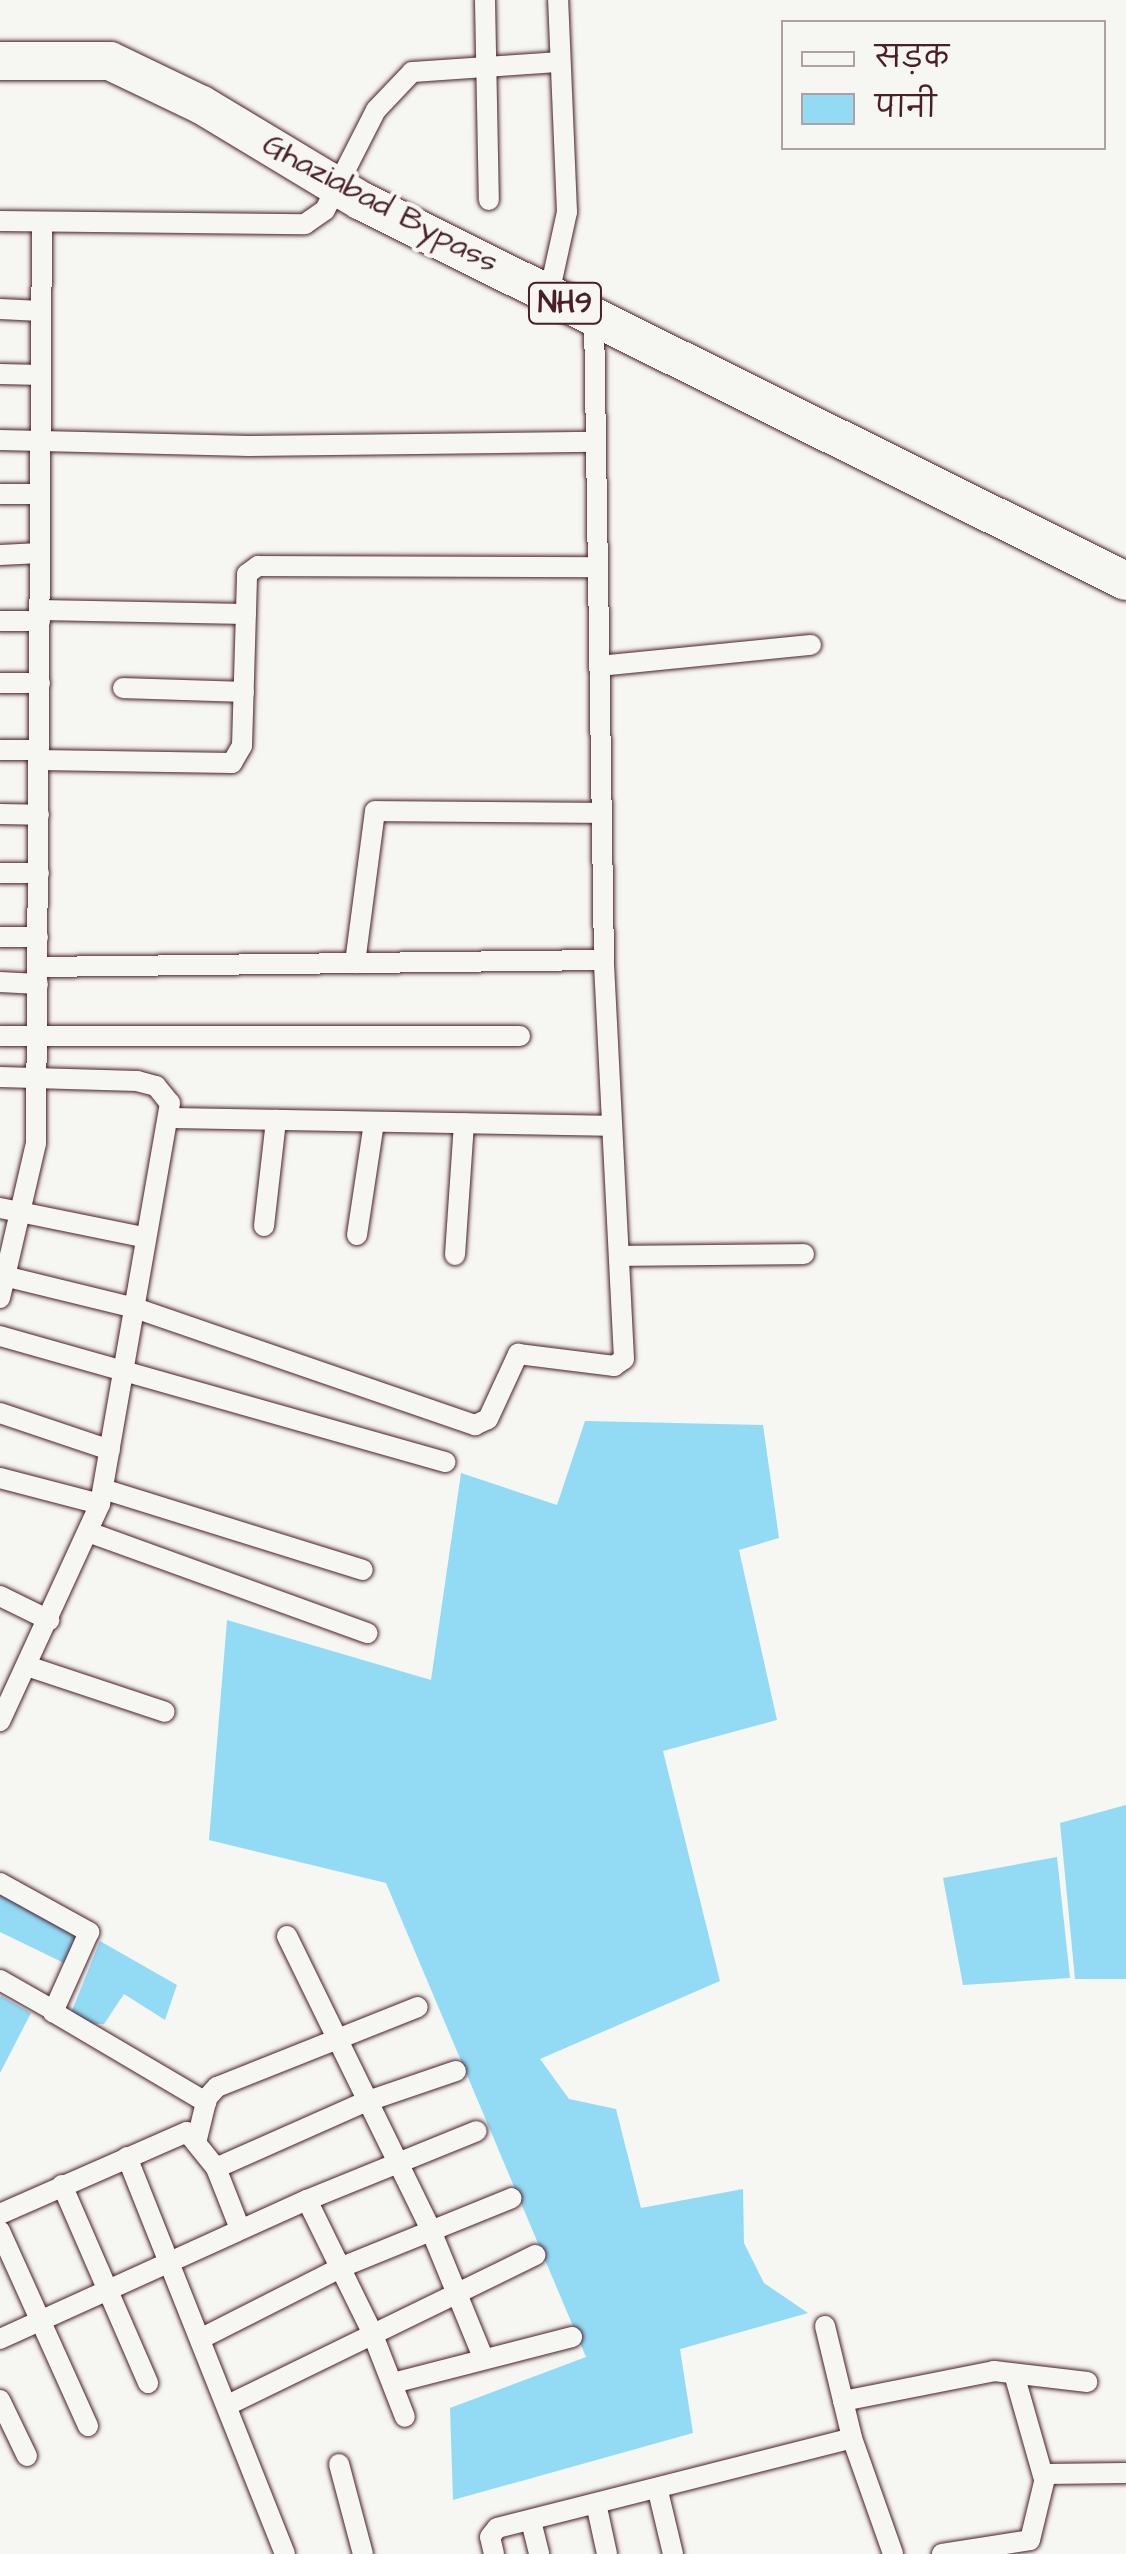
<!DOCTYPE html>
<html>
<head>
<meta charset="utf-8">
<style>
  body { margin:0 }
  #map { position:relative; width:1126px; height:2554px; overflow:hidden; background:#f6f6f2; font-family:"Architects Daughter","Playpen Sans Deva",sans-serif }
  div>[style] { position:absolute }
  .water>* { inset:0; background:#93dbf5 }
  .roads { filter:drop-shadow(0 0 2px #4a1f2b) drop-shadow(0 0 2px #4a1f2b) }
  .street>* { height:20px; margin:-10px; padding:0 10px; transform-origin:10px; border-radius:10px; background:#f6f6f2 }
  .highway>* { height:38px; margin:-19px; padding:0 19px; transform-origin:19px; border-radius:19px; background:#f6f6f2 }
  span { translate:-50% -50%; white-space:nowrap; text-align:center; line-height:1.15; -webkit-text-stroke:9px #f6f6f2; paint-order:stroke }
  .shield-label span { padding:2px 8px; background:#f6f6f2; border:2px solid; border-radius:8px; -webkit-text-stroke-width:0 }
  .shield-label { font-size:30px; color:#4a1f2b; font-weight:700 }
  .street-label { font-size:32px; color:#4a1f2b }
  .legend { position:absolute; left:781px; top:20px; width:325px; height:130px; box-sizing:border-box; background:#f6f6f2; border:2px solid #b1a0a2; margin:0; padding:12px 18px; list-style:none; font-size:30px; color:#4a1f2b }
  .legend li { display:flex; align-items:center; gap:20px; height:50px }
  .legend b { width:50px; border:2px solid #b1a0a2 }
</style>
</head>
<body>
<div id="map">
  <div class="water">
    <div style="clip-path:polygon(585px 1421px,763px 1425px,779px 1538px,739px 1550px,777px 1720px,663px 1751px,720px 1981px,540px 2059px,569px 2099px,616px 2109px,641px 2208px,743px 2189px,744px 2243px,764px 2283px,808px 2313px,680px 2349px,693px 2433px,453px 2500px,450px 2408px,586px 2357px,386px 1883px,209px 1840px,227px 1620px,431px 1680px,461px 1473px,557px 1505px)"></div>
    <div style="clip-path:polygon(1126px 1805px,1126px 1979px,1075px 1979px,1060px 1823px)"></div>
    <div style="clip-path:polygon(1057px 1857px,1070px 1978px,963px 1985px,943px 1878px)"></div>
    <div style="clip-path:polygon(0 1891px,88px 1924px,68px 1965px,0 1932px)"></div>
    <div style="clip-path:polygon(100px 1941px,177px 1985px,165px 2020px,124px 1994px,104px 2024px,67px 2023px)"></div>
    <div style="clip-path:polygon(1px 1996px,31px 2013px,0 2073px,0 1997px)"></div>
  </div>
  <div class="roads">
    <div class="street">
      <div style="left:485px;top:0;width:200px;rotate:88.9deg"></div>
      <div style="left:0;top:221px;width:305px;rotate:0.6deg"></div>
      <div style="left:305px;top:224px;width:24px;rotate:-35deg"></div>
      <div style="left:325px;top:210px;width:112px;rotate:-63deg"></div>
      <div style="left:376px;top:110px;width:52px;rotate:-46.5deg"></div>
      <div style="left:412px;top:72px;width:146px;rotate:-3.9deg"></div>
      <div style="left:549px;top:294px;width:84px;rotate:-77.6deg"></div>
      <div style="left:567px;top:212px;width:212px;rotate:-92.4deg"></div>
      <div style="left:0;top:309px;width:41px;rotate:2.8deg"></div>
      <div style="left:0;top:374px;width:41px;rotate:1.4deg"></div>
      <div style="left:0;top:440px;width:249px;rotate:1.4deg"></div>
      <div style="left:249px;top:446px;width:347px;rotate:-0.7deg"></div>
      <div style="left:0;top:494px;width:40px"></div>
      <div style="left:0;top:555px;width:40px;rotate:-2.9deg"></div>
      <div style="left:40px;top:610px;width:206px;rotate:1.1deg"></div>
      <div style="left:0;top:621px;width:40px"></div>
      <div style="left:599px;top:666px;width:213px;rotate:-5.7deg"></div>
      <div style="left:0;top:683px;width:40px"></div>
      <div style="left:123px;top:688px;width:121px;rotate:1.9deg"></div>
      <div style="left:0;top:750px;width:39px"></div>
      <div style="left:39px;top:760px;width:193px;rotate:0.9deg"></div>
      <div style="left:232px;top:763px;width:20px;rotate:-60deg"></div>
      <div style="left:242px;top:746px;width:172px;rotate:-88.3deg"></div>
      <div style="left:247px;top:574px;width:14px;rotate:-36deg"></div>
      <div style="left:258px;top:566px;width:340px;rotate:0.2deg"></div>
      <div style="left:0;top:814px;width:39px;rotate:1deg"></div>
      <div style="left:0;top:873px;width:39px"></div>
      <div style="left:0;top:937px;width:38px"></div>
      <div style="left:355px;top:963px;width:153px;rotate:-82.5deg"></div>
      <div style="left:375px;top:811px;width:226px;rotate:0.5deg"></div>
      <div style="left:38px;top:967px;width:566px;rotate:-0.71deg"></div>
      <div style="left:0;top:982px;width:38px;rotate:3deg"></div>
      <div style="left:0;top:1036px;width:520px"></div>
      <div style="left:0;top:1077px;width:137px;rotate:1.7deg"></div>
      <div style="left:137px;top:1081px;width:20px;rotate:15deg"></div>
      <div style="left:156px;top:1086px;width:22px;rotate:51deg"></div>
      <div style="left:170px;top:1103px;width:407px;rotate:99.9deg"></div>
      <div style="left:100px;top:1504px;width:239px;rotate:114.7deg"></div>
      <div style="left:168px;top:1118px;width:443px;rotate:1deg"></div>
      <div style="left:0;top:1208px;width:145px;rotate:11.5deg"></div>
      <div style="left:264px;top:1226px;width:107px;rotate:-83.5deg"></div>
      <div style="left:357px;top:1235px;width:114px;rotate:-81.4deg"></div>
      <div style="left:455px;top:1255px;width:132px;rotate:-86.1deg"></div>
      <div style="left:620px;top:1256px;width:184px;rotate:-0.6deg"></div>
      <div style="left:0;top:1275px;width:139px;rotate:13.7deg"></div>
      <div style="left:135px;top:1308px;width:360px;rotate:19deg"></div>
      <div style="left:475px;top:1425px;width:14px;rotate:-25deg"></div>
      <div style="left:488px;top:1419px;width:72px;rotate:-65.2deg"></div>
      <div style="left:518px;top:1354px;width:97px;rotate:7.1deg"></div>
      <div style="left:614px;top:1366px;width:12px;rotate:-35deg"></div>
      <div style="left:624px;top:1359px;width:400px;rotate:-92.9deg"></div>
      <div style="left:604px;top:960px;width:643px;rotate:-90.89deg"></div>
      <div style="left:0;top:1298px;width:159px;rotate:-76.9deg"></div>
      <div style="left:36px;top:1143px;width:919px;rotate:-89.63deg"></div>
      <div style="left:0;top:1336px;width:463px;rotate:15.8deg"></div>
      <div style="left:0;top:1413px;width:116px;rotate:18.6deg"></div>
      <div style="left:0;top:1478px;width:103px;rotate:14.6deg"></div>
      <div style="left:103px;top:1489px;width:272px;rotate:17.3deg"></div>
      <div style="left:91px;top:1533px;width:294px;rotate:19.9deg"></div>
      <div style="left:0;top:1596px;width:55px;rotate:26.1deg"></div>
      <div style="left:27px;top:1666px;width:145px;rotate:18.4deg"></div>
      <div style="left:0;top:1883px;width:102px;rotate:28.8deg"></div>
      <div style="left:89px;top:1932px;width:88px;rotate:114.2deg"></div>
      <div style="left:53px;top:2012px;width:178px;rotate:30.5deg"></div>
      <div style="left:287px;top:1936px;width:325px;rotate:63.9deg"></div>
      <div style="left:430px;top:2228px;width:139px;rotate:67.7deg"></div>
      <div style="left:0;top:1980px;width:59px;rotate:29.6deg"></div>
      <div style="left:197px;top:2139px;width:42px;rotate:-76.3deg"></div>
      <div style="left:207px;top:2098px;width:15px;rotate:-48deg"></div>
      <div style="left:217px;top:2087px;width:216px;rotate:-21.7deg"></div>
      <div style="left:127px;top:2157px;width:427px;rotate:68.3deg"></div>
      <div style="left:216px;top:2168px;width:163px;rotate:-23.9deg"></div>
      <div style="left:365px;top:2102px;width:96px;rotate:-18.8deg"></div>
      <div style="left:62px;top:2185px;width:216px;rotate:66.5deg"></div>
      <div style="left:307px;top:2200px;width:145px;rotate:63.8deg"></div>
      <div style="left:371px;top:2330px;width:93px;rotate:68.7deg"></div>
      <div style="left:0;top:2214px;width:204px;rotate:-23.7deg"></div>
      <div style="left:187px;top:2132px;width:46px;rotate:51.1deg"></div>
      <div style="left:216px;top:2168px;width:66px;rotate:68.5deg"></div>
      <div style="left:0;top:2231px;width:214px;rotate:65.7deg"></div>
      <div style="left:825px;top:2326px;width:115px;rotate:76.4deg"></div>
      <div style="left:852px;top:2438px;width:123px;rotate:70.5deg"></div>
      <div style="left:202px;top:2338px;width:157px;rotate:-26.9deg"></div>
      <div style="left:342px;top:2267px;width:183px;rotate:-22.1deg"></div>
      <div style="left:0;top:2339px;width:337px;rotate:-24.4deg"></div>
      <div style="left:307px;top:2200px;width:183px;rotate:-22.1deg"></div>
      <div style="left:1014px;top:2374px;width:106px;rotate:74.1deg"></div>
      <div style="left:393px;top:2383px;width:185px;rotate:-14.4deg"></div>
      <div style="left:0;top:2400px;width:62px;rotate:64.3deg"></div>
      <div style="left:843px;top:2401px;width:154px;rotate:-11.2deg"></div>
      <div style="left:994px;top:2371px;width:94px;rotate:6.7deg"></div>
      <div style="left:228px;top:2405px;width:342px;rotate:-26deg"></div>
      <div style="left:339px;top:2464px;width:93px;rotate:75.1deg"></div>
      <div style="left:658px;top:2491px;width:65px;rotate:76.6deg"></div>
      <div style="left:597px;top:2508px;width:47px;rotate:77.7deg"></div>
      <div style="left:531px;top:2521px;width:34px;rotate:76deg"></div>
      <div style="left:494px;top:2554px;width:17px;rotate:-103deg"></div>
      <div style="left:490px;top:2537px;width:11px;rotate:-52deg"></div>
      <div style="left:497px;top:2528px;width:366px;rotate:-14.2deg"></div>
      <div style="left:942px;top:2554px;width:89px;rotate:-9deg"></div>
      <div style="left:1030px;top:2540px;width:68px;rotate:-76.4deg"></div>
      <div style="left:1046px;top:2474px;width:80px;rotate:-0.7deg"></div>
    </div>
    <div class="highway">
      <div style="left:0;top:61px;width:110px"></div>
      <div style="left:110px;top:61px;width:102px;rotate:25.6deg"></div>
      <div style="left:202px;top:105px;width:186px;rotate:31.1deg"></div>
      <div style="left:361px;top:201px;width:854px;rotate:26.42deg"></div>
    </div>
  </div>
  <div class="shield-label">
    <span style="left:565px;top:303px">NH9</span>
  </div>
  <div class="street-label">
    <span style="left:380px;top:204px;rotate:28deg">Ghaziabad Bypass</span>
  </div>
  <ul class="legend">
  <li><b style="height:12px;background:#f6f6f2"></b>सड़क</li>
  <li><b style="height:28px;background:#93dbf5"></b>पानी</li>
  </ul>
</div>
</body>
</html>
